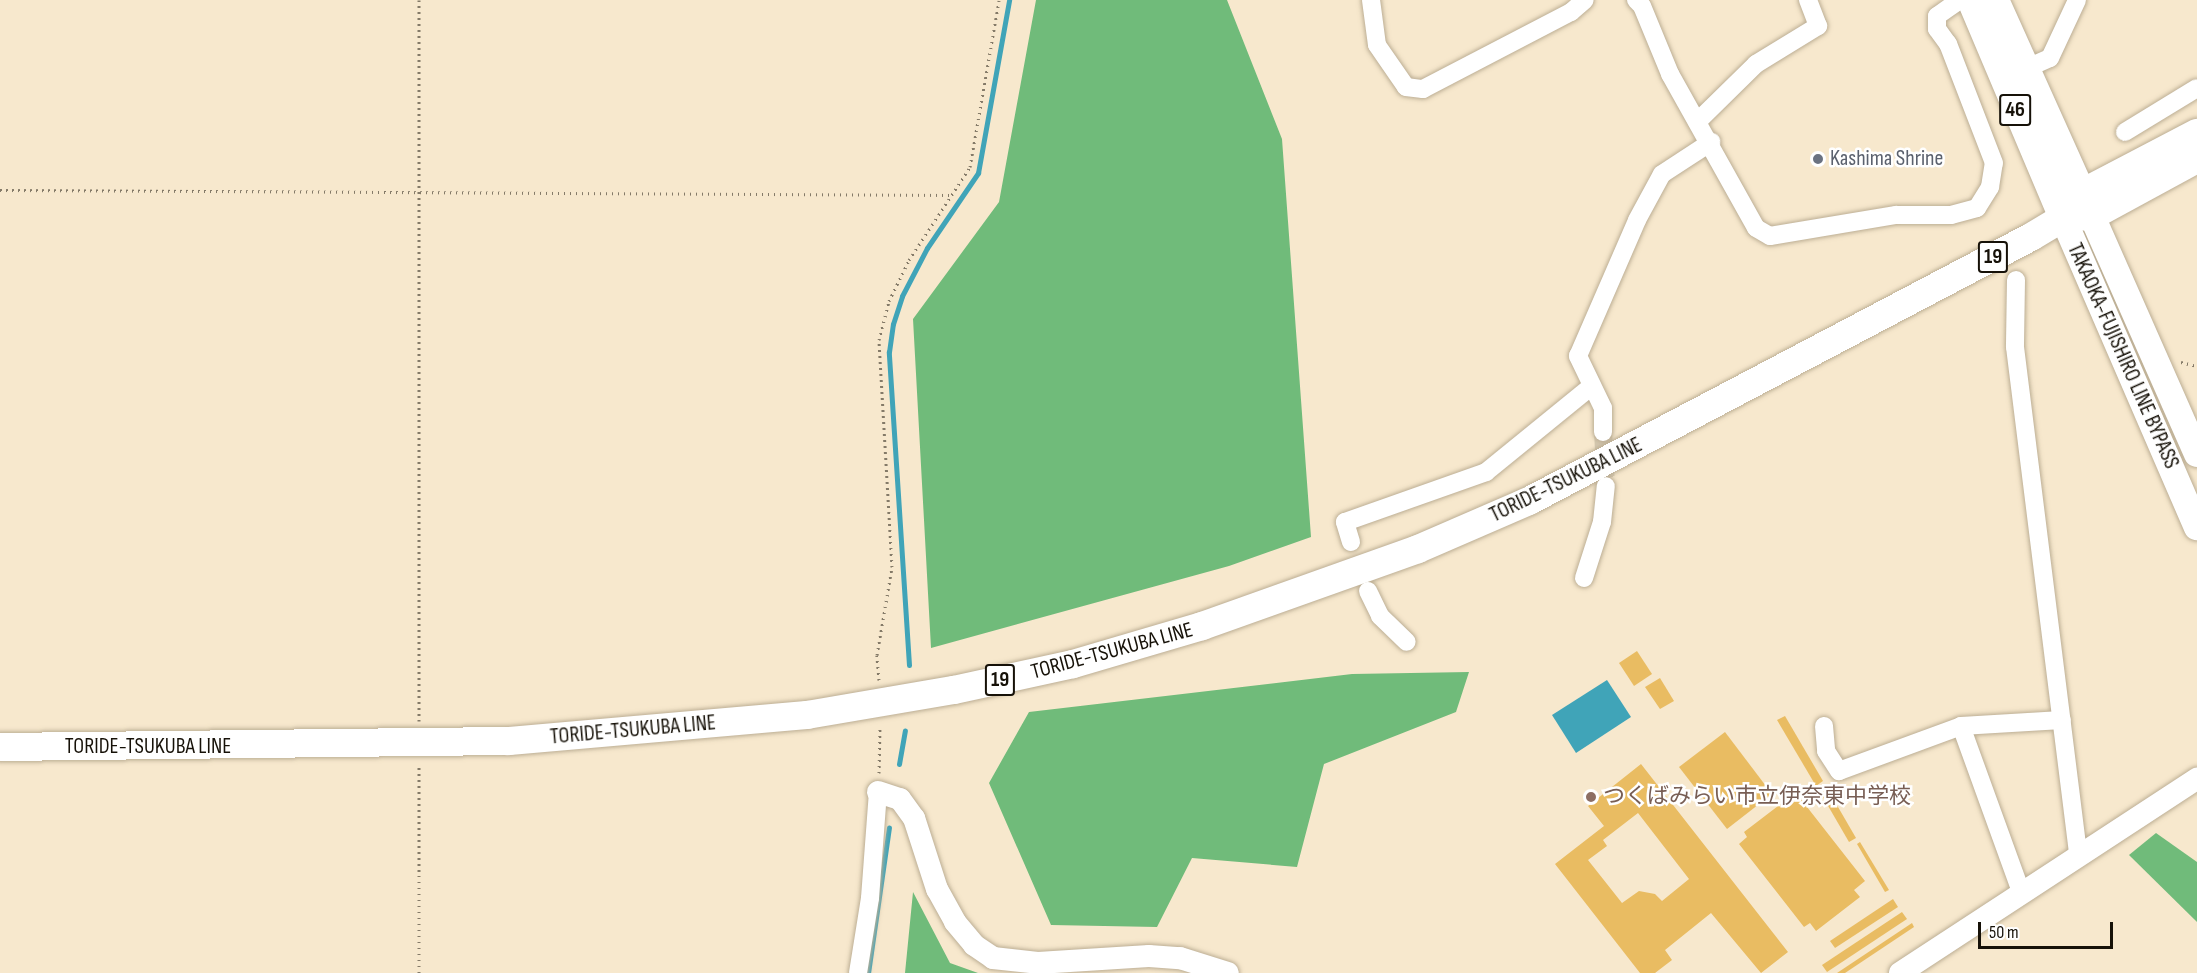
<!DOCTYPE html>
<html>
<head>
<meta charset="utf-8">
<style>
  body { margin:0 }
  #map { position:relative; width:2197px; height:973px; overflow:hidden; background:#f7e8cd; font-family:"Sofia Sans Condensed","Noto Sans JP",sans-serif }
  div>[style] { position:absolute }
  .forest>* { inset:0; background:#70bb7a }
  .water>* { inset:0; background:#40a4b8 }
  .stream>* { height:5px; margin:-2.5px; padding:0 2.5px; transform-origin:2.5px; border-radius:2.5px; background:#40a4b8 }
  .building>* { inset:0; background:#e9bc62 }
  .minor-tunnel>* { height:18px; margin-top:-9px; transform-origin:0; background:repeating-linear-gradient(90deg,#d5c8af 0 18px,transparent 0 27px) }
  .path>* { height:3px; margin-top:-1.5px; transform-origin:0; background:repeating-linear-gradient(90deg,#847a68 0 1.5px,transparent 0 6px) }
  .roads { filter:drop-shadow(0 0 2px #bcae94) drop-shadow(0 0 2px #bcae94) }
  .minor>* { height:18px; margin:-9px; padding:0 9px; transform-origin:9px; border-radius:9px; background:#fff }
  .tertiary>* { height:22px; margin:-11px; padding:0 11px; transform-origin:11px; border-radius:11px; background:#fff }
  .secondary>* { height:26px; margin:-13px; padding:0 13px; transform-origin:13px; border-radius:13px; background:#fff }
  .primary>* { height:28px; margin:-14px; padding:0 14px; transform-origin:14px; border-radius:14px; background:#fff }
  .dots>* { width:16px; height:16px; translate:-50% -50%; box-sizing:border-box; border:3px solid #fff; border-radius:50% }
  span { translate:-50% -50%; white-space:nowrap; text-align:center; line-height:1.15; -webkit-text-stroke:5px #fff; paint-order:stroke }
  .shield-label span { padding:2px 4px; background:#fff; border:2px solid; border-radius:4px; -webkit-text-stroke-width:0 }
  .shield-label { font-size:21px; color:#161108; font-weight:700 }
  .worship-label { font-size:22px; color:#5b616d }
  .left { translate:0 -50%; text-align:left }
  .street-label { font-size:22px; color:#161108 }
  .education-label { font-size:22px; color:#785e54 }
  .scale { position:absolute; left:1978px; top:922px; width:135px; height:27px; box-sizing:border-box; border:3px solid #161108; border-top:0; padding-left:8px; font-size:18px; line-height:21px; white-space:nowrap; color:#161108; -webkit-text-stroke:4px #fff; paint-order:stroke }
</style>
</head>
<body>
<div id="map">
  <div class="forest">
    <div style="clip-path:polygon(1036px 0,1227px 0,1282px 139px,1311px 537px,1229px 566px,931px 648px,913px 319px,999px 202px)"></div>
    <div style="clip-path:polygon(1469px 672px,1456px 712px,1324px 764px,1297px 867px,1192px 858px,1157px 927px,1051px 925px,989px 783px,1029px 712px,1352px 674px)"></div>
    <div style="clip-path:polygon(2156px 833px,2197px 862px,2197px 922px,2129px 855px)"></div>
    <div style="clip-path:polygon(913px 892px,950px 963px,978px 973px,905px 973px)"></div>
  </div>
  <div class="water">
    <div style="clip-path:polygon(1607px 680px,1631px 717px,1576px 753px,1552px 715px)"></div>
  </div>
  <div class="stream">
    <div style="left:909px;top:665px;width:314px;rotate:-93.7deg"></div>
    <div style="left:889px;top:352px;width:28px;rotate:-82deg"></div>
    <div style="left:893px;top:324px;width:29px;rotate:-72deg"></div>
    <div style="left:902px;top:296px;width:54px;rotate:-62.5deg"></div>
    <div style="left:927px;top:248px;width:91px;rotate:-55.8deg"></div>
    <div style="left:978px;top:173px;width:176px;rotate:-79.8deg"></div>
    <div style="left:899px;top:764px;width:34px;rotate:-80deg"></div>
    <div style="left:868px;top:973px;width:147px;rotate:-81.8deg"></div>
  </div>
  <div class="building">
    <div style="clip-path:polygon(1637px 651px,1652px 674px,1634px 686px,1619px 663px)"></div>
    <div style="clip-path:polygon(1660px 678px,1674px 701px,1660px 709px,1645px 687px)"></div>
    <div style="clip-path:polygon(1785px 716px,1823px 781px,1816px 786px,1777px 720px)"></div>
    <div style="clip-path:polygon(1725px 732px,1772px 794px,1727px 829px,1679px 767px)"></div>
    <div style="clip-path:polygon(evenodd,1641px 764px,1788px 952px,1761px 973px,1711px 913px,1665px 950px,1672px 960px,1655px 973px,1640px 973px,1555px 864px,1604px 826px,1588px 806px,1641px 764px,1638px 813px,1689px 879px,1662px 901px,1655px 894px,1639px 891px,1622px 903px,1588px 860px,1607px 846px,1603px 840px,1638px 813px)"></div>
    <div style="clip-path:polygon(1827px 788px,1856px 838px,1849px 842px,1820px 792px)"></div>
    <div style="clip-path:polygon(1800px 798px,1865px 881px,1854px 890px,1860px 897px,1816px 931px,1810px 923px,1804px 927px,1739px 844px,1747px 837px,1744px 832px,1786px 800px,1790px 805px)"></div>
    <div style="clip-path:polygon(1860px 842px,1889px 890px,1885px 892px,1857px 844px)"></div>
    <div style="clip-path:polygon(1893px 899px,1898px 907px,1835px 948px,1830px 941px)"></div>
    <div style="clip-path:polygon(1902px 912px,1907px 919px,1827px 972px,1822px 965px)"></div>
    <div style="clip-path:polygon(1912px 923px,1914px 927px,1845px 973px,1837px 973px)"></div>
  </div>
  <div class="minor-tunnel">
    <div style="left:1603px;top:432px;width:54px;rotate:86.8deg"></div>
  </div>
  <div class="path">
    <div style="left:0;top:190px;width:953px;rotate:0.3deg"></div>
    <div style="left:2181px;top:362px;width:16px;rotate:14deg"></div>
    <div style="left:879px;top:680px;width:25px;rotate:-95deg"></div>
    <div style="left:877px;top:655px;width:89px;rotate:-80.3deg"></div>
    <div style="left:892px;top:567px;width:227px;rotate:-93.3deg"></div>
    <div style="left:879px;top:340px;width:40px;rotate:-75.6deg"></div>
    <div style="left:889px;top:301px;width:46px;rotate:-64deg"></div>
    <div style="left:909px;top:260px;width:111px;rotate:-56.7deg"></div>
    <div style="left:970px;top:167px;width:169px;rotate:-80.1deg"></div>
    <div style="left:419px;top:721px;width:721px;rotate:-90deg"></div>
    <div style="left:879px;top:773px;width:47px;rotate:-88.8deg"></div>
    <div style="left:419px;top:973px;width:209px;rotate:-90deg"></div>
  </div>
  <div class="roads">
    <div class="minor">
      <div style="left:1371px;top:0;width:45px;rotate:82.4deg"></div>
      <div style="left:1377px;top:45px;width:51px;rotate:55.4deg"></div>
      <div style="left:1406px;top:87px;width:17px;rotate:7deg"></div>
      <div style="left:1423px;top:89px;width:167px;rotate:-27.5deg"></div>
      <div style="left:1571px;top:12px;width:18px;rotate:-41deg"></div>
      <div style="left:1636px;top:0;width:8px;rotate:45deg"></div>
      <div style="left:1642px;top:6px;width:74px;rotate:67.6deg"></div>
      <div style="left:1670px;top:74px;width:176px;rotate:60.8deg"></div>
      <div style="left:1756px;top:228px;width:16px;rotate:30deg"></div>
      <div style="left:1770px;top:236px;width:128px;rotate:-9.5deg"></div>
      <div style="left:1896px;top:215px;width:55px"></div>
      <div style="left:1951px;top:215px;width:27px;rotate:-15deg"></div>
      <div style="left:1977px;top:208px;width:25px;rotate:-58deg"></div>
      <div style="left:1990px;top:187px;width:24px;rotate:-81deg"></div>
      <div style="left:1994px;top:163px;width:128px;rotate:-111.1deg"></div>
      <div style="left:1948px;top:44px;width:19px;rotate:-126deg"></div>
      <div style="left:1937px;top:29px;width:13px;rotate:-90deg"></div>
      <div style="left:1937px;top:16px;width:28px;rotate:-35deg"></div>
      <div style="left:2016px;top:73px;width:37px;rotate:-24deg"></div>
      <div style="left:2050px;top:58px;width:64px;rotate:-65deg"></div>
      <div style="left:1697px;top:122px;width:83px;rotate:-44.5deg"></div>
      <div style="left:1756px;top:64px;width:73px;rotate:-31.5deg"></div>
      <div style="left:1818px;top:26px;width:28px;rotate:-111deg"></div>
      <div style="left:2125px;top:132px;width:84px;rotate:-31.4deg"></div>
      <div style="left:2016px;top:280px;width:67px;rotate:90.9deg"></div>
      <div style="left:2015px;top:347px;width:510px;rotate:82.9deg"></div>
      <div style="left:1603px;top:432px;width:24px;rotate:-90deg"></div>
      <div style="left:1603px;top:408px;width:58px;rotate:-115.7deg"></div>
      <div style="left:1578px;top:356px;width:148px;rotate:-66.5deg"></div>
      <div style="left:1637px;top:220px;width:52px;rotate:-61.5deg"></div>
      <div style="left:1662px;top:174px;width:59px;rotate:-33.1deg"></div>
      <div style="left:1351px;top:542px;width:21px;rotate:-107deg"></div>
      <div style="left:1345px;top:522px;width:150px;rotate:-19.5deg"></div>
      <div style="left:1486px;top:472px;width:136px;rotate:-39.1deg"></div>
      <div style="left:1584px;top:578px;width:59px;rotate:-72.2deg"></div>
      <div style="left:1602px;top:522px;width:36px;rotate:-84deg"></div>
      <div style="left:1368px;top:591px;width:28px;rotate:64deg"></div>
      <div style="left:1380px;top:616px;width:37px;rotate:44deg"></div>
      <div style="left:1824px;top:726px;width:25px;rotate:85deg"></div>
      <div style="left:1826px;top:751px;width:24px;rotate:57deg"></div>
      <div style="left:1839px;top:771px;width:130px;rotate:-20.2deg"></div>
      <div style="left:1961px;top:726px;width:101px;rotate:-3.4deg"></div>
      <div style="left:1961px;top:726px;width:177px;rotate:70.1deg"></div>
      <div style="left:858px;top:973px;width:76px;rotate:-80.9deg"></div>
      <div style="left:870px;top:898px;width:106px;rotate:-85.7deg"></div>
    </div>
    <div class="tertiary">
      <div style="left:878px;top:792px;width:23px;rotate:18deg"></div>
      <div style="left:900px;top:799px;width:24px;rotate:54deg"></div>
      <div style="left:914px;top:818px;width:75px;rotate:72.1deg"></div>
      <div style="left:937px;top:889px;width:38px;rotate:61deg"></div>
      <div style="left:955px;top:922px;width:30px;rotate:50deg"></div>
      <div style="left:974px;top:945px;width:23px;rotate:34deg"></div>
      <div style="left:993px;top:958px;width:45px;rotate:6.3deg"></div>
      <div style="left:1038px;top:963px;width:111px;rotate:-3.6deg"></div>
      <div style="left:1149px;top:956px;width:31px;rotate:4deg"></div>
      <div style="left:1180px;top:958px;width:50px;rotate:17.4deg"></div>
      <div style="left:1900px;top:973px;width:355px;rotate:-33.2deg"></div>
    </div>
    <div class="secondary">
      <div style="left:2092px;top:216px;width:260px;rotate:66.2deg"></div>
      <div style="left:2063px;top:218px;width:337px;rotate:66.6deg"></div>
    </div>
    <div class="primary">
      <div style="left:1971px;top:0;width:237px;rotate:67.1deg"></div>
      <div style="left:1995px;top:0;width:237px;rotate:65.8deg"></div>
      <div style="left:2074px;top:217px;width:18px;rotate:-3deg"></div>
      <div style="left:2092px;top:216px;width:119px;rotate:-28.5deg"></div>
      <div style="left:0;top:747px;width:509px;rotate:-0.68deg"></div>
      <div style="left:509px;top:741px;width:299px;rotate:-5deg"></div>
      <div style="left:807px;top:715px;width:149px;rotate:-9.7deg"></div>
      <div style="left:954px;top:690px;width:122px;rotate:-12.3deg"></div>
      <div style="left:1073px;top:664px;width:134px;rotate:-16.4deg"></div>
      <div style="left:1202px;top:626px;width:229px;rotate:-19.6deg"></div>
      <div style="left:1418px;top:549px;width:121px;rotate:-23.4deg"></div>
      <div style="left:1529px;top:501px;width:567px;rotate:-27.74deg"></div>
      <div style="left:2031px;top:237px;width:37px;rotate:-31deg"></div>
      <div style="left:2063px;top:218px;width:31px;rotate:-53deg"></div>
      <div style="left:2082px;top:193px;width:130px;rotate:-27.6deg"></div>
    </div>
  </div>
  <div class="dots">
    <div style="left:1818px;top:159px;background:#6b7280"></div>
    <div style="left:1591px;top:797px;background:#8d6e63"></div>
  </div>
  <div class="shield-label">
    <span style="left:2015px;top:110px">46</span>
    <span style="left:1993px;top:257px">19</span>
    <span style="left:1000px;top:680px">19</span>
  </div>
  <div class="worship-label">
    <span class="left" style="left:1830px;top:159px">Kashima Shrine</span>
  </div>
  <div class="street-label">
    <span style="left:2123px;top:356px;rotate:66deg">TAKAOKA-FUJISHIRO LINE BYPASS</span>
    <span style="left:1566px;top:480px;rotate:-26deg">TORIDE-TSUKUBA LINE</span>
    <span style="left:1112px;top:651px;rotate:-15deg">TORIDE-TSUKUBA LINE</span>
    <span style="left:633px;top:730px;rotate:-5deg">TORIDE-TSUKUBA LINE</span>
    <span style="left:148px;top:747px">TORIDE-TSUKUBA LINE</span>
  </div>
  <div class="education-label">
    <span class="left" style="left:1603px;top:797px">つくばみらい市立伊奈東中学校</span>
  </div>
  <div class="scale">50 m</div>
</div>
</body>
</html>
